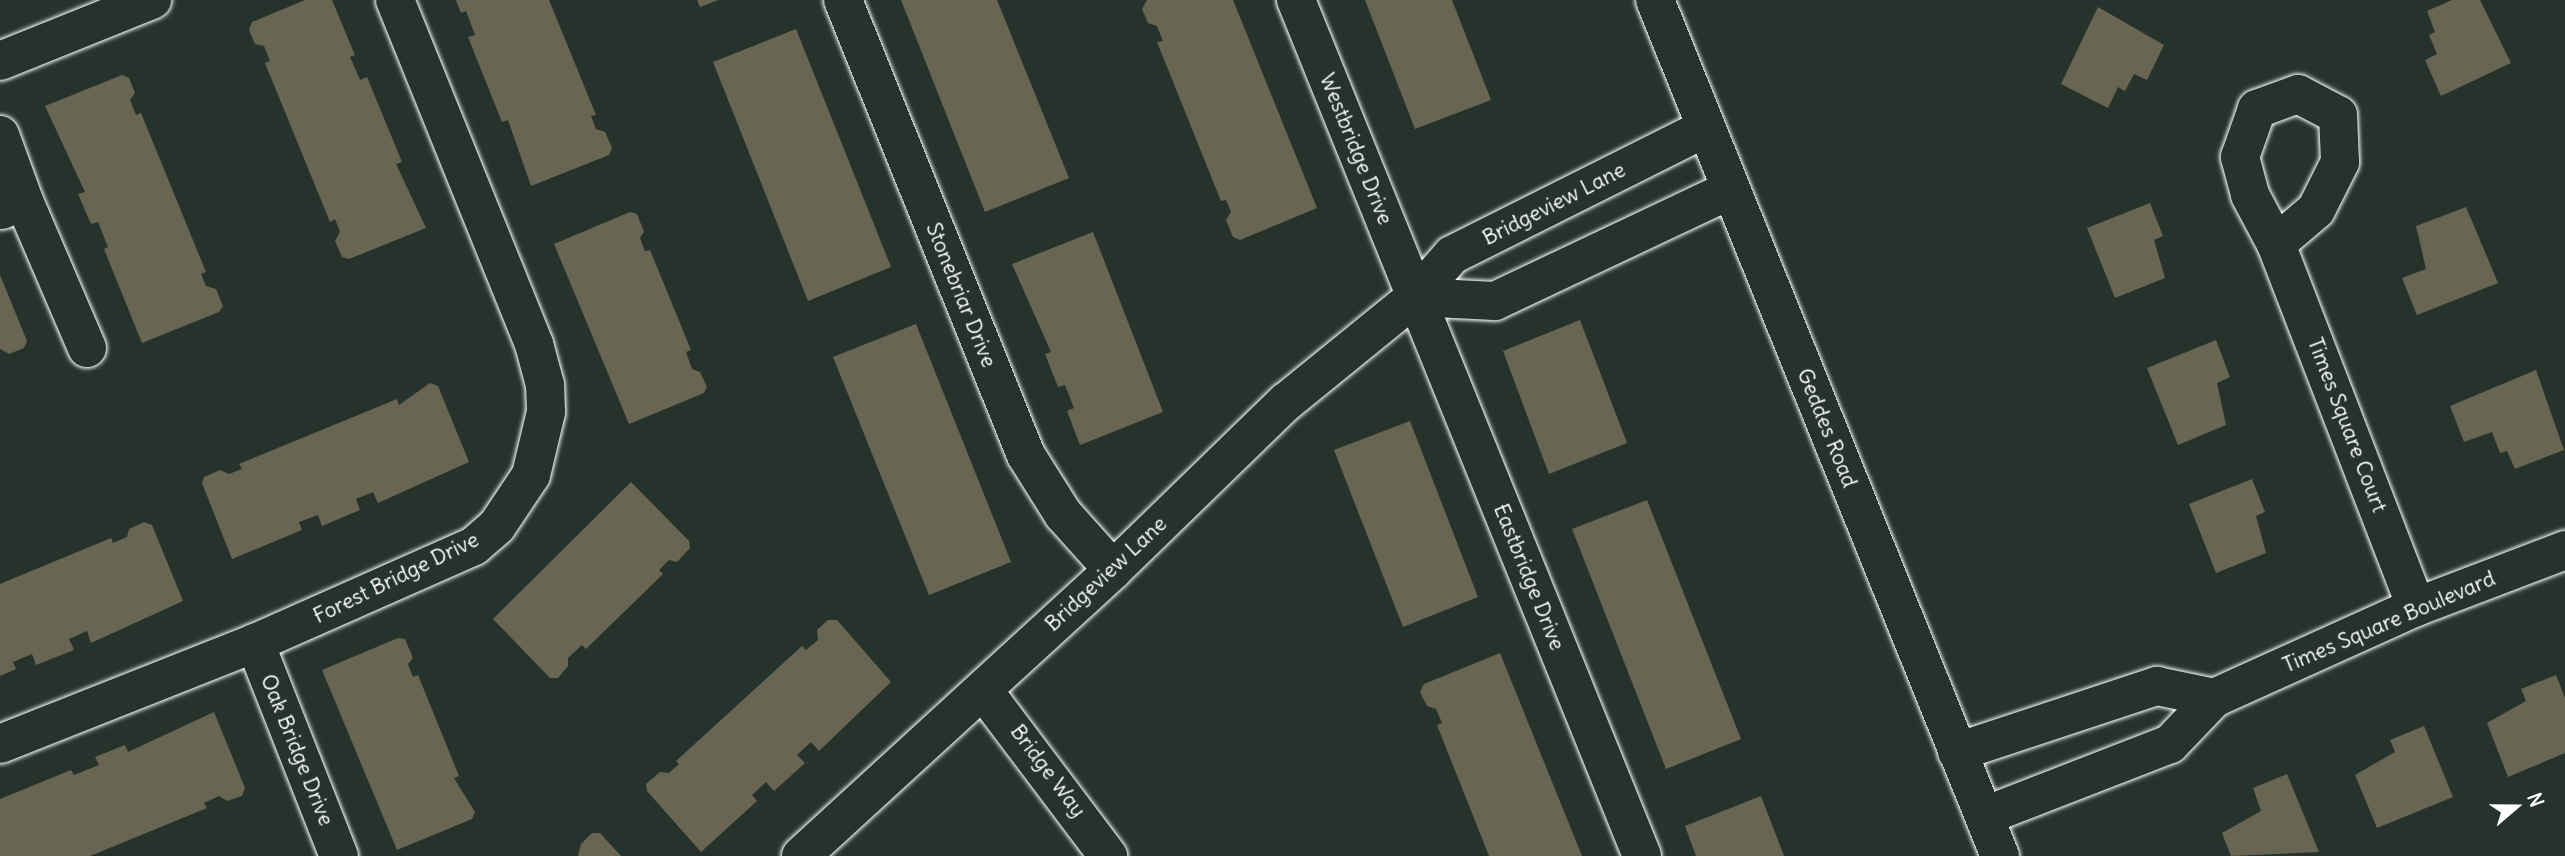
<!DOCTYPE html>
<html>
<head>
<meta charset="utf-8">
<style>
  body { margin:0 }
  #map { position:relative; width:2565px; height:856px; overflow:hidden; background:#26332d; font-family:Delius,sans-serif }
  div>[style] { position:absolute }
  .building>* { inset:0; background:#686652 }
  .roads { filter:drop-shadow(0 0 2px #fff) drop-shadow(0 0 2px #fff) }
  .street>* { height:38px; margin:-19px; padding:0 19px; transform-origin:19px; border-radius:19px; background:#26332d }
  .secondary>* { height:38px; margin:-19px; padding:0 19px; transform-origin:19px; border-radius:19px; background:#26332d }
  span { translate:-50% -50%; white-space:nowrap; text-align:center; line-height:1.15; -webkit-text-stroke:5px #26332d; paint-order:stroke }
  .street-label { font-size:21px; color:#fff }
  .north { position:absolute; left:2481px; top:772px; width:70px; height:70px; -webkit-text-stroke:5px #26332d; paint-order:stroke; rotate:70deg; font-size:19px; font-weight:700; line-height:28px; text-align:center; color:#fff }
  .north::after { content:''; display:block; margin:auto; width:24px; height:32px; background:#fff; clip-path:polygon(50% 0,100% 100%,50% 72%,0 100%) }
</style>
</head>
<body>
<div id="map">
  <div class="building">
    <div style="clip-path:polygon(305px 0,332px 0,355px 55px,350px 57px,360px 80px,367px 77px,402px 162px,396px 164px,426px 228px,349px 259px,342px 257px,335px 241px,340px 232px,335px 219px,330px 222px,265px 63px,270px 61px,264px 46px,255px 44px,249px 30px,252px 22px)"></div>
    <div style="clip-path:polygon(456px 0,549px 0,596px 115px,591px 116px,596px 129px,605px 132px,612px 148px,609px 155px,531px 186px,508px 120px,502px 122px,468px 37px,475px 35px,466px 11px,461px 13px)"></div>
    <div style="clip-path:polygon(697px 0,718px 0,700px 7px)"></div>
    <div style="clip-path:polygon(901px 0,997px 0,1069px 178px,985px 212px)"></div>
    <div style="clip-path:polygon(1147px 0,1233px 0,1317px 208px,1240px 240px,1233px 237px,1226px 220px,1231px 212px,1226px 200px,1221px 201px,1157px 42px,1163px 41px,1157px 26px,1148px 23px,1142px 9px)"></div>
    <div style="clip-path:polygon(1365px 0,1452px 0,1491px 100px,1415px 129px)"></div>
    <div style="clip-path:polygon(2452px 0,2480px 0,2511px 63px,2441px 96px,2425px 60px,2437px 54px,2429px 35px,2435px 32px,2427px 11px)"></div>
    <div style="clip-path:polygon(2098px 7px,2164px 45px,2147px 80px,2134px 74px,2125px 91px,2118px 87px,2108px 108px,2061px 84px)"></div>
    <div style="clip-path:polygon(796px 29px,891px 267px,808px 301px,713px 62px)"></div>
    <div style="clip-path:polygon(122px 75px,129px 78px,135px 93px,130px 100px,136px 115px,141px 113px,206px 272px,201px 274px,206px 286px,216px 289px,223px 306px,219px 312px,142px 343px,104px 249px,108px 247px,98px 222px,91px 224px,78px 194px,85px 192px,45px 106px)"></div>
    <div style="clip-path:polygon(2150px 203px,2163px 236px,2154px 240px,2165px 278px,2115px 298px,2087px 228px)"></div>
    <div style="clip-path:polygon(2466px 207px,2498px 283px,2417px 315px,2402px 278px,2426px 269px,2416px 226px)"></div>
    <div style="clip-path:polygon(630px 212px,637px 214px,644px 232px,640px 238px,645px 251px,650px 250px,691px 350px,686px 352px,692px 369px,700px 372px,707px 387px,704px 393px,629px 424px,554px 244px)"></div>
    <div style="clip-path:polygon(1093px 232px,1163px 412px,1080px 445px,1067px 411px,1074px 408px,1065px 385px,1058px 387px,1045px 354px,1051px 352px,1012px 264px)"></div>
    <div style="clip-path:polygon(0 275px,27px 341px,24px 348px,9px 354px,0 349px)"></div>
    <div style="clip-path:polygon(1580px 320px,1627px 443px,1549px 474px,1503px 351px)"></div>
    <div style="clip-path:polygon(916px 324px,1011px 562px,929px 595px,833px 357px)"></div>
    <div style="clip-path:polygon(2216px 340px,2230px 377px,2217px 383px,2226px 425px,2178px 445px,2147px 368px)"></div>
    <div style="clip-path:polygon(2536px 370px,2564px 450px,2515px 469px,2507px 451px,2500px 453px,2492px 432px,2464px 442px,2450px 406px)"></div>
    <div style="clip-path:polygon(430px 383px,438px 386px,469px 462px,378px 503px,373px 492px,356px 499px,360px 510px,322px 526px,318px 515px,299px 522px,302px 530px,232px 559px,202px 483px,204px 477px,220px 470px,229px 474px,242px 469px,239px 464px,397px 399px,399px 405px)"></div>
    <div style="clip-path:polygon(1410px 421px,1478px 597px,1403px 627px,1334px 450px)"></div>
    <div style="clip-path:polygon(2252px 479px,2265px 512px,2256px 516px,2266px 553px,2216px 573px,2189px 504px)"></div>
    <div style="clip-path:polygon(631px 482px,689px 541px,690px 548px,677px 562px,669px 560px,659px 570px,663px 574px,586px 649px,582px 645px,568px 658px,568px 666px,558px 678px,550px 678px,493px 619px)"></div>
    <div style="clip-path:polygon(1647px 500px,1741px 739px,1666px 769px,1572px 529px)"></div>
    <div style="clip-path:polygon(144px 522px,152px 525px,183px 601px,91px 643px,87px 631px,69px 639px,74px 650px,36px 665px,32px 654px,13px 662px,16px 669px,0 676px,0 584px,111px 538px,113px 543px,127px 537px,129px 529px)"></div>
    <div style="clip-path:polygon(828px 620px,837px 620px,891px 682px,819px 751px,811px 742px,797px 755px,805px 763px,774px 791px,766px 782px,752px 795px,757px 801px,701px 852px,647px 791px,646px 784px,660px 772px,669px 773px,679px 764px,676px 761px,802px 646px,806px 650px,818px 640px,817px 630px)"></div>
    <div style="clip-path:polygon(398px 638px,405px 639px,413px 658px,408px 664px,413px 677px,418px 675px,459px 776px,454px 778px,475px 812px,472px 819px,397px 850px,322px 670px)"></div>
    <div style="clip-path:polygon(1500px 653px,1582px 856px,1489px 856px,1437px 725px,1442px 723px,1436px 709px,1427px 706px,1420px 692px,1424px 684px)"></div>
    <div style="clip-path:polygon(2556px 675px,2565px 698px,2565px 753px,2508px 777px,2487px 723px,2526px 701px,2521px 689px)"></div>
    <div style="clip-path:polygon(214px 712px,245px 788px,242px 796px,227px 801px,219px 796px,204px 803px,207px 808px,90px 856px,0 856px,0 799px,71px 770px,74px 775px,99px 765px,95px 757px,125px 745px,128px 752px)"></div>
    <div style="clip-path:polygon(2424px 726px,2453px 797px,2377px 828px,2355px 775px,2395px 752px,2390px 740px)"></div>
    <div style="clip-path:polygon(2287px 774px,2319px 852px,2231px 856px,2222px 833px,2261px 811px,2253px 788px)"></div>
    <div style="clip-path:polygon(1761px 796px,1784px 856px,1696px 856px,1685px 826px)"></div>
    <div style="clip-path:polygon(592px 833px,600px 833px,621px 856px,578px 856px,581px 844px)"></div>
  </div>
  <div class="roads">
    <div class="street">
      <div style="left:843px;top:0;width:490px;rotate:68.1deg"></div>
      <div style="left:1026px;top:455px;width:70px;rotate:57.9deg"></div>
      <div style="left:1063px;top:514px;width:75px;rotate:48.2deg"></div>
      <div style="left:1296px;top:0;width:923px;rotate:67.99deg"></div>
      <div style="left:0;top:61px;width:164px;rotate:-21.9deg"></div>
      <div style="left:0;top:135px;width:70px;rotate:70deg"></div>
      <div style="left:24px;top:201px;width:24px;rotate:158deg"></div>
      <div style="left:24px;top:201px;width:160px;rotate:66.8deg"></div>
      <div style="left:2276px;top:244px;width:52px;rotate:-40.4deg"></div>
      <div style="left:2316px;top:210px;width:54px;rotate:-63.4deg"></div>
      <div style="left:2340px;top:162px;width:47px;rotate:-92.4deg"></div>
      <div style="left:2338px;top:115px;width:45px;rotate:-152.3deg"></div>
      <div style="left:2298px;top:94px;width:44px;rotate:159.9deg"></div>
      <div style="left:2257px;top:109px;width:51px;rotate:109.5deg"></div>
      <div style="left:2240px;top:157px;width:39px;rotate:75deg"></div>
      <div style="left:2250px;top:195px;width:55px;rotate:62deg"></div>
      <div style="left:2276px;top:244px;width:389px;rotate:68.9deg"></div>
      <div style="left:1415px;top:297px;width:80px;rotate:2.9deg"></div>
      <div style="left:1495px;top:301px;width:260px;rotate:-25.3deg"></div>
      <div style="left:255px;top:643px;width:229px;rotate:68.5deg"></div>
      <div style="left:983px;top:690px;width:208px;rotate:53deg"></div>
      <div style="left:2214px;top:698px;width:222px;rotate:-24.3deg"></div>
      <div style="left:2416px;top:607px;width:160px;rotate:-20.9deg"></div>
      <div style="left:0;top:744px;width:274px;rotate:-21.6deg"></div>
      <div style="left:255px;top:643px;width:240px;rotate:-23.9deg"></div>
      <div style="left:474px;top:546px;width:30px;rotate:-41deg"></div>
      <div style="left:497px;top:526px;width:61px;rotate:-56.3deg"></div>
      <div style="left:531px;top:475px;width:65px;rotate:-76.6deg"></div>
      <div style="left:546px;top:412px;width:27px;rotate:-92deg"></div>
      <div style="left:545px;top:385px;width:42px;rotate:-105deg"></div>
      <div style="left:534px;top:344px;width:371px;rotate:-112deg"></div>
      <div style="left:1957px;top:752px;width:211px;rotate:-18.3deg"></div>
      <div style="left:2157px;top:686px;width:58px;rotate:11.9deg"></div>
      <div style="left:2214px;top:698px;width:64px;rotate:133.7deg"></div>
      <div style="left:2170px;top:744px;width:199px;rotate:158.8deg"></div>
      <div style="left:801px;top:856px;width:423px;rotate:-42.5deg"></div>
      <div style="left:1113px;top:570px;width:241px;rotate:-44.2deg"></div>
      <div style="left:1286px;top:402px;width:166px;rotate:-39.1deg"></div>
      <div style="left:1415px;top:297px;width:56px;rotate:-48.6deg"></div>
      <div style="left:1452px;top:255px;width:284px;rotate:-26.6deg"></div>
    </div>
    <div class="secondary">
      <div style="left:1655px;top:0;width:923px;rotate:68.05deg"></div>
    </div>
  </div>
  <div class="street-label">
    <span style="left:1356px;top:149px;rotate:68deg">Westbridge Drive</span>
    <span style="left:1554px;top:204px;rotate:-27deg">Bridgeview Lane</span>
    <span style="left:961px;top:295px;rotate:68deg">Stonebriar Drive</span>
    <span style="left:2347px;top:425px;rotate:69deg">Times Square Court</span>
    <span style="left:1827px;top:428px;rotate:68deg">Geddes Road</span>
    <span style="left:1106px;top:574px;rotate:-43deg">Bridgeview Lane</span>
    <span style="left:1529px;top:577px;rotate:68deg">Eastbridge Drive</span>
    <span style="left:396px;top:578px;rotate:-26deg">Forest Bridge Drive</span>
    <span style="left:2389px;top:622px;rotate:-23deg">Times Square Boulevard</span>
    <span style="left:297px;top:750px;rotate:68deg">Oak Bridge Drive</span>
    <span style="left:1048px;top:771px;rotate:53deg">Bridge Way</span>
  </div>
  <div class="north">N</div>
</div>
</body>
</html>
